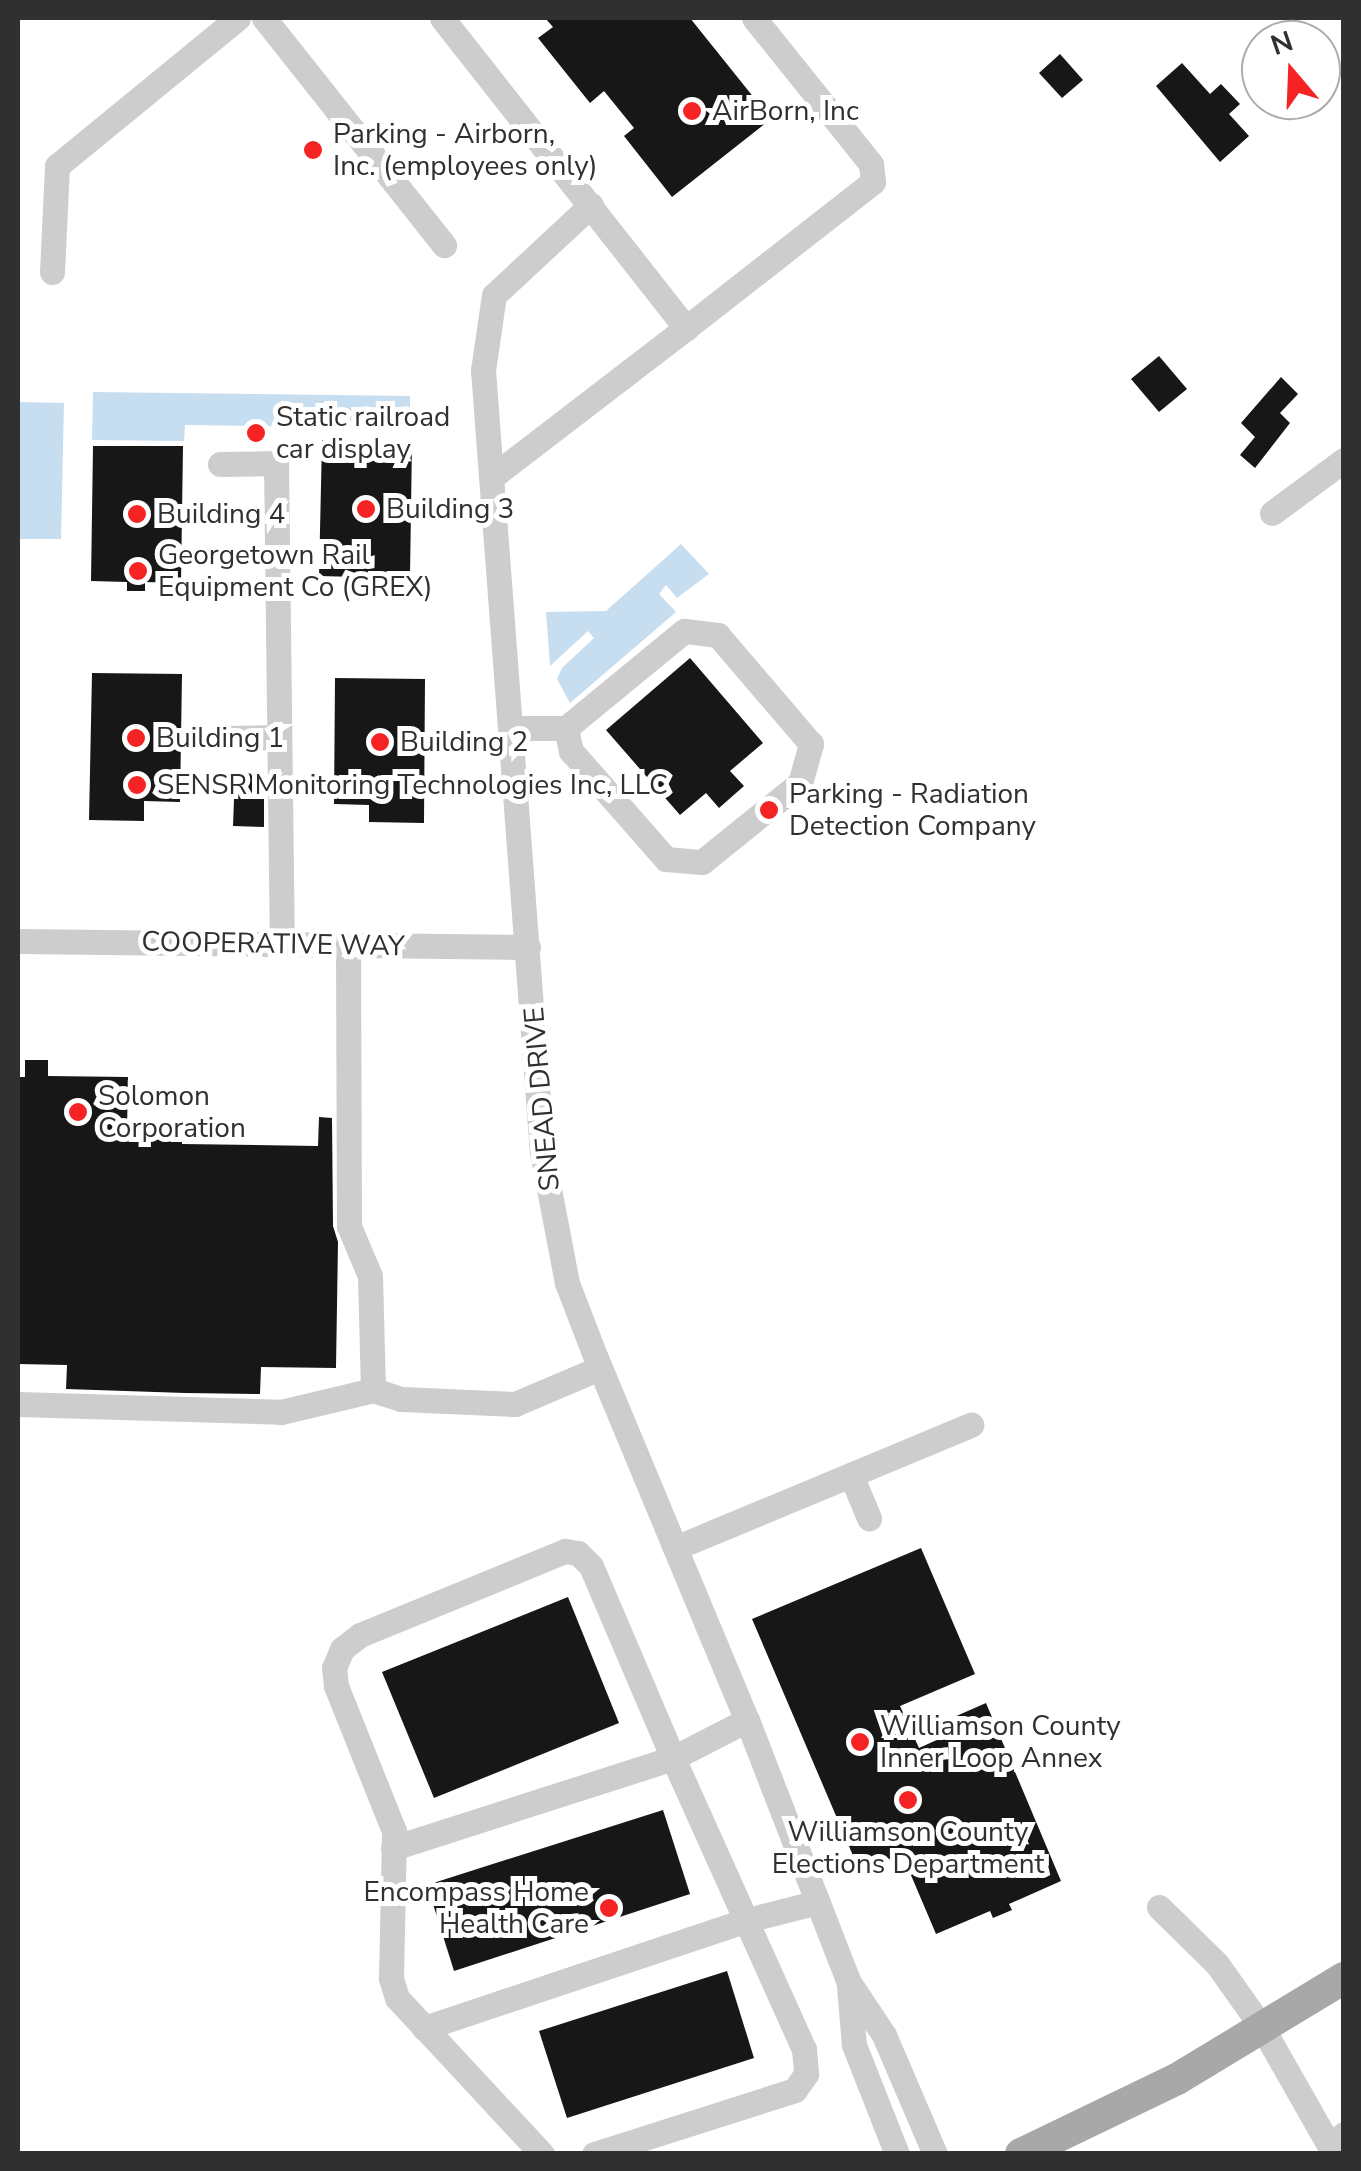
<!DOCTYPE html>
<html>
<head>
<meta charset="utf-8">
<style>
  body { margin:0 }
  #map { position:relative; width:1361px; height:2171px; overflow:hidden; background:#fff; font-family:"Nunito Sans",sans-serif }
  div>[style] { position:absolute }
  .water>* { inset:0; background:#c7ddf0 }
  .building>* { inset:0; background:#171717 }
  .minor>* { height:25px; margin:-12.5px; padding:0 12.5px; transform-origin:12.5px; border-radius:12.5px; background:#cdcdcd }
  .major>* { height:32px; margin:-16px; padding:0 16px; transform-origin:16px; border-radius:16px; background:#a8a8a8 }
  .dots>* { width:28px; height:28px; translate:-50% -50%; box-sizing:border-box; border:5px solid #fff; border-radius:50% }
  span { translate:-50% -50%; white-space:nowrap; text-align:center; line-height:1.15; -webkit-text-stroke:10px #fff; paint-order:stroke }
  .poi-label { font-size:28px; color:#303030 }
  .left { translate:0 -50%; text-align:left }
  .right { translate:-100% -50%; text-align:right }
  .street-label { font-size:28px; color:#303030 }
  .frame { position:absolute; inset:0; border:20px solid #303030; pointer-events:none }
  .north { position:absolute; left:1241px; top:20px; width:100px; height:100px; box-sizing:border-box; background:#fff; border:2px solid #acacac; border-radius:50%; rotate:341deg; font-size:28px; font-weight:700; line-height:40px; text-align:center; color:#303030 }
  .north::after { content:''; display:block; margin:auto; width:35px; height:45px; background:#f62324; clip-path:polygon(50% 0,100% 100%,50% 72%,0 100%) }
</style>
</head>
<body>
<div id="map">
  <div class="water">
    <div style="clip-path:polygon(93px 392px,410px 396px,410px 428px,185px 425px,184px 441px,92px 440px)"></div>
    <div style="clip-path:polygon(18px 402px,64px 403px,61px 539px,18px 539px)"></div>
    <div style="clip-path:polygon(681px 544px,709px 574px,677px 598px,666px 585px,659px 594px,676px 612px,570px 703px,557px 679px,562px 668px,594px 638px,588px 631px,550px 666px,546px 612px,606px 611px)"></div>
  </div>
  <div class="building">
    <div style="clip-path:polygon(545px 18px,690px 18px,771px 119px,672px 197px,624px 136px,634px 128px,604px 91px,590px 103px,538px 38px,553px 27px)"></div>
    <div style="clip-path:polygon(1060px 54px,1083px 80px,1062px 98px,1039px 73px)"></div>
    <div style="clip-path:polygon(1182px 63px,1210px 94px,1221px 84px,1240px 104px,1229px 114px,1249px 136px,1220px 162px,1156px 86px)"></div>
    <div style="clip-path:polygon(1159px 356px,1187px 389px,1159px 412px,1131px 379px)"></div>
    <div style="clip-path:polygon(1281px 377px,1298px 394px,1280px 413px,1290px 423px,1255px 468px,1240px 455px,1255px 437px,1241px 423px)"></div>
    <div style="clip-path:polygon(322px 440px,412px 442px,410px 577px,374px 576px,374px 586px,356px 585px,356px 577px,319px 576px)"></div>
    <div style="clip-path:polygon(93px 446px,183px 446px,181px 583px,145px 582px,145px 591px,127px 591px,127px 582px,91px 581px)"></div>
    <div style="clip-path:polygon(690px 658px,763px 743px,730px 771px,744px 786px,719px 808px,706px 793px,680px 815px,606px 730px)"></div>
    <div style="clip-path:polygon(92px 673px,182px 674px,180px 802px,144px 801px,144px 821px,89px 820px)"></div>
    <div style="clip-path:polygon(335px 678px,425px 679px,424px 823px,369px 822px,369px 805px,334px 804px)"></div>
    <div style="clip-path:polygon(235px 773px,264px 774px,264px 827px,233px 826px)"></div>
    <div style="clip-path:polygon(25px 1060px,48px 1060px,48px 1076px,128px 1077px,127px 1131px,182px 1132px,182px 1144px,318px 1146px,319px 1117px,332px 1118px,333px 1226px,338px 1242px,336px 1368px,261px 1367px,260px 1394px,185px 1393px,66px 1389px,67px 1365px,18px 1364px,18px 1077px,25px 1077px)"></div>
    <div style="clip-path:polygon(921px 1548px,975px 1674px,900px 1706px,919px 1748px,950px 1734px,945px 1721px,986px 1703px,1061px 1881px,1009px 1904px,1012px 1910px,993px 1918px,990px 1911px,936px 1934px,902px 1854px,860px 1872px,752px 1619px)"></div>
    <div style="clip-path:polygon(568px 1597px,619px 1723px,434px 1798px,382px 1672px)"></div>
    <div style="clip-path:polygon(663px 1810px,690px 1894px,454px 1971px,427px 1885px)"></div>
    <div style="clip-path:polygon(727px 1971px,754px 2058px,567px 2118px,539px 2031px)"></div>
  </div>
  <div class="minor">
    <div style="left:264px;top:18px;width:290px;rotate:51.6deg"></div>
    <div style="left:442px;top:18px;width:395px;rotate:51.8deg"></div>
    <div style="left:686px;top:328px;width:245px;rotate:142.5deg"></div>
    <div style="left:591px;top:205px;width:132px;rotate:137.1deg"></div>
    <div style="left:494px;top:295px;width:76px;rotate:98.3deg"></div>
    <div style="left:483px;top:370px;width:784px;rotate:85.69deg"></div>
    <div style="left:542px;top:1152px;width:133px;rotate:79.2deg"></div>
    <div style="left:567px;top:1283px;width:80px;rotate:68.9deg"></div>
    <div style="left:596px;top:1358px;width:392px;rotate:67.4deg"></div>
    <div style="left:747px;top:1720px;width:280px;rotate:68.8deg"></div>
    <div style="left:848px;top:1981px;width:65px;rotate:56.3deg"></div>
    <div style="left:884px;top:2035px;width:129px;rotate:66.8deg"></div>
    <div style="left:52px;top:272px;width:106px;rotate:-87.3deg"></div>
    <div style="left:57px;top:166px;width:234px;rotate:-39.3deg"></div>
    <div style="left:686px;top:328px;width:237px;rotate:-38deg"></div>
    <div style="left:873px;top:182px;width:18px;rotate:-96deg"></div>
    <div style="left:871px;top:164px;width:187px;rotate:-128.7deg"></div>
    <div style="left:220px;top:464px;width:56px;rotate:-1deg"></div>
    <div style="left:276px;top:463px;width:480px;rotate:89.3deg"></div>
    <div style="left:1272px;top:513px;width:89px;rotate:-36.4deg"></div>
    <div style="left:511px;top:728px;width:55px"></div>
    <div style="left:566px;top:728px;width:24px;rotate:78deg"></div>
    <div style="left:571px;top:751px;width:144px;rotate:48.7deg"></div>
    <div style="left:666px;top:859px;width:36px;rotate:5deg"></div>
    <div style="left:702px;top:862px;width:126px;rotate:-38.9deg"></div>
    <div style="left:800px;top:783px;width:41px;rotate:-74.2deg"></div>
    <div style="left:811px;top:744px;width:143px;rotate:-130.5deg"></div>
    <div style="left:718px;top:635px;width:34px;rotate:-173deg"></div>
    <div style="left:684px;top:631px;width:153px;rotate:140.6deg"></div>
    <div style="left:225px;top:738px;width:54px;rotate:-1.1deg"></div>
    <div style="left:18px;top:941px;width:510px;rotate:0.67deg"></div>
    <div style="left:348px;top:944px;width:282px;rotate:89.8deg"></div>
    <div style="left:349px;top:1226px;width:54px;rotate:67.2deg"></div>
    <div style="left:370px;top:1276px;width:114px;rotate:88.5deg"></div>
    <div style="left:373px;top:1390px;width:29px;rotate:18deg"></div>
    <div style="left:401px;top:1399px;width:114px;rotate:2.5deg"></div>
    <div style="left:515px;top:1404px;width:92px;rotate:-23deg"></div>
    <div style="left:18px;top:1404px;width:263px;rotate:1.7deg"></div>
    <div style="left:281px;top:1412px;width:95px;rotate:-13.4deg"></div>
    <div style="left:851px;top:1475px;width:47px;rotate:67.3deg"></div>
    <div style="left:675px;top:1548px;width:321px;rotate:-22.6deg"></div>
    <div style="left:393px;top:1848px;width:294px;rotate:-17.8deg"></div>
    <div style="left:673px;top:1758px;width:319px;rotate:65.8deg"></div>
    <div style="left:804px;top:2049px;width:25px;rotate:85deg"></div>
    <div style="left:806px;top:2074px;width:19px;rotate:125deg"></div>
    <div style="left:795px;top:2090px;width:211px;rotate:162.3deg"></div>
    <div style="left:1159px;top:1907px;width:81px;rotate:44.5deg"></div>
    <div style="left:1217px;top:1964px;width:80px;rotate:54.7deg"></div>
    <div style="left:1263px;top:2029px;width:133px;rotate:60.4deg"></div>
    <div style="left:1329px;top:2145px;width:19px;rotate:-36deg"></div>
    <div style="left:849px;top:1986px;width:59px;rotate:85.2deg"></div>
    <div style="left:854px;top:2045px;width:117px;rotate:68.5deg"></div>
    <div style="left:424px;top:2028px;width:341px;rotate:-18.5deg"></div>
    <div style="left:747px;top:1920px;width:73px;rotate:-14.2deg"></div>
    <div style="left:542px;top:2154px;width:213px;rotate:-132.9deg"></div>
    <div style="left:397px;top:1998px;width:21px;rotate:-107deg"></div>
    <div style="left:391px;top:1978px;width:147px;rotate:-88.8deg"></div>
    <div style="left:394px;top:1831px;width:156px;rotate:-111.8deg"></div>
    <div style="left:336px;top:1686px;width:18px;rotate:-96deg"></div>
    <div style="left:334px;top:1668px;width:21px;rotate:-67deg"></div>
    <div style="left:342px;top:1649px;width:23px;rotate:-38deg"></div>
    <div style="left:360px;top:1635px;width:222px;rotate:-22.3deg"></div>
    <div style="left:565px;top:1551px;width:13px;rotate:9deg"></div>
    <div style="left:578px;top:1553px;width:18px;rotate:45deg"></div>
    <div style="left:591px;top:1566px;width:209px;rotate:66.9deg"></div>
    <div style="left:673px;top:1758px;width:83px;rotate:-27.2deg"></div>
  </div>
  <div class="major">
    <div style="left:1021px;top:2154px;width:173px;rotate:-25.7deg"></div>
    <div style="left:1177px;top:2079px;width:195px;rotate:-31.2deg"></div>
  </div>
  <div class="dots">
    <div style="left:692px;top:111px;background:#f62324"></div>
    <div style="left:313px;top:150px;background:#f62324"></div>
    <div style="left:256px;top:433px;background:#f62324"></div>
    <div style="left:366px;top:509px;background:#f62324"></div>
    <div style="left:137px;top:514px;background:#f62324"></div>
    <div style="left:138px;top:571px;background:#f62324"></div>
    <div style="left:136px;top:738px;background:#f62324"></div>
    <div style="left:380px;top:742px;background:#f62324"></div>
    <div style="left:137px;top:785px;background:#f62324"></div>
    <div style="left:769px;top:810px;background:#f62324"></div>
    <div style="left:78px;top:1112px;background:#f62324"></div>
    <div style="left:860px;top:1742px;background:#f62324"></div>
    <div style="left:908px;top:1800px;background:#f62324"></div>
    <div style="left:609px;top:1908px;background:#f62324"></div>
  </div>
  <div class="poi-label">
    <span class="left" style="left:712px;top:111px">AirBorn, Inc</span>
    <span class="left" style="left:333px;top:150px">Parking - Airborn,<br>Inc. (employees only)</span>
    <span class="left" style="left:276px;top:433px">Static railroad<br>car display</span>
    <span class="left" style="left:386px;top:509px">Building 3</span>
    <span class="left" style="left:157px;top:514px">Building 4</span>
    <span class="left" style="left:158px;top:571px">Georgetown Rail<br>Equipment Co (GREX)</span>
    <span class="left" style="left:156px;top:738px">Building 1</span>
    <span class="left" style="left:400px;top:742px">Building 2</span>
    <span class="left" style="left:157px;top:785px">SENSR Monitoring Technologies Inc, LLC</span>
    <span class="left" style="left:789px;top:810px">Parking - Radiation<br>Detection Company</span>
    <span class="left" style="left:98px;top:1112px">Solomon<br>Corporation</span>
    <span class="left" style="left:880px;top:1742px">Williamson County<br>Inner Loop Annex</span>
    <span style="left:908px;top:1848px">Williamson County<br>Elections Department</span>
    <span class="right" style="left:589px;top:1908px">Encompass Home<br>Health Care</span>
  </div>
  <div class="street-label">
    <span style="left:273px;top:944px;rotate:1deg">COOPERATIVE WAY</span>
    <span style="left:542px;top:1099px;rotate:-95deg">SNEAD DRIVE</span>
  </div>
  <div class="frame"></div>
  <div class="north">N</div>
</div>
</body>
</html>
